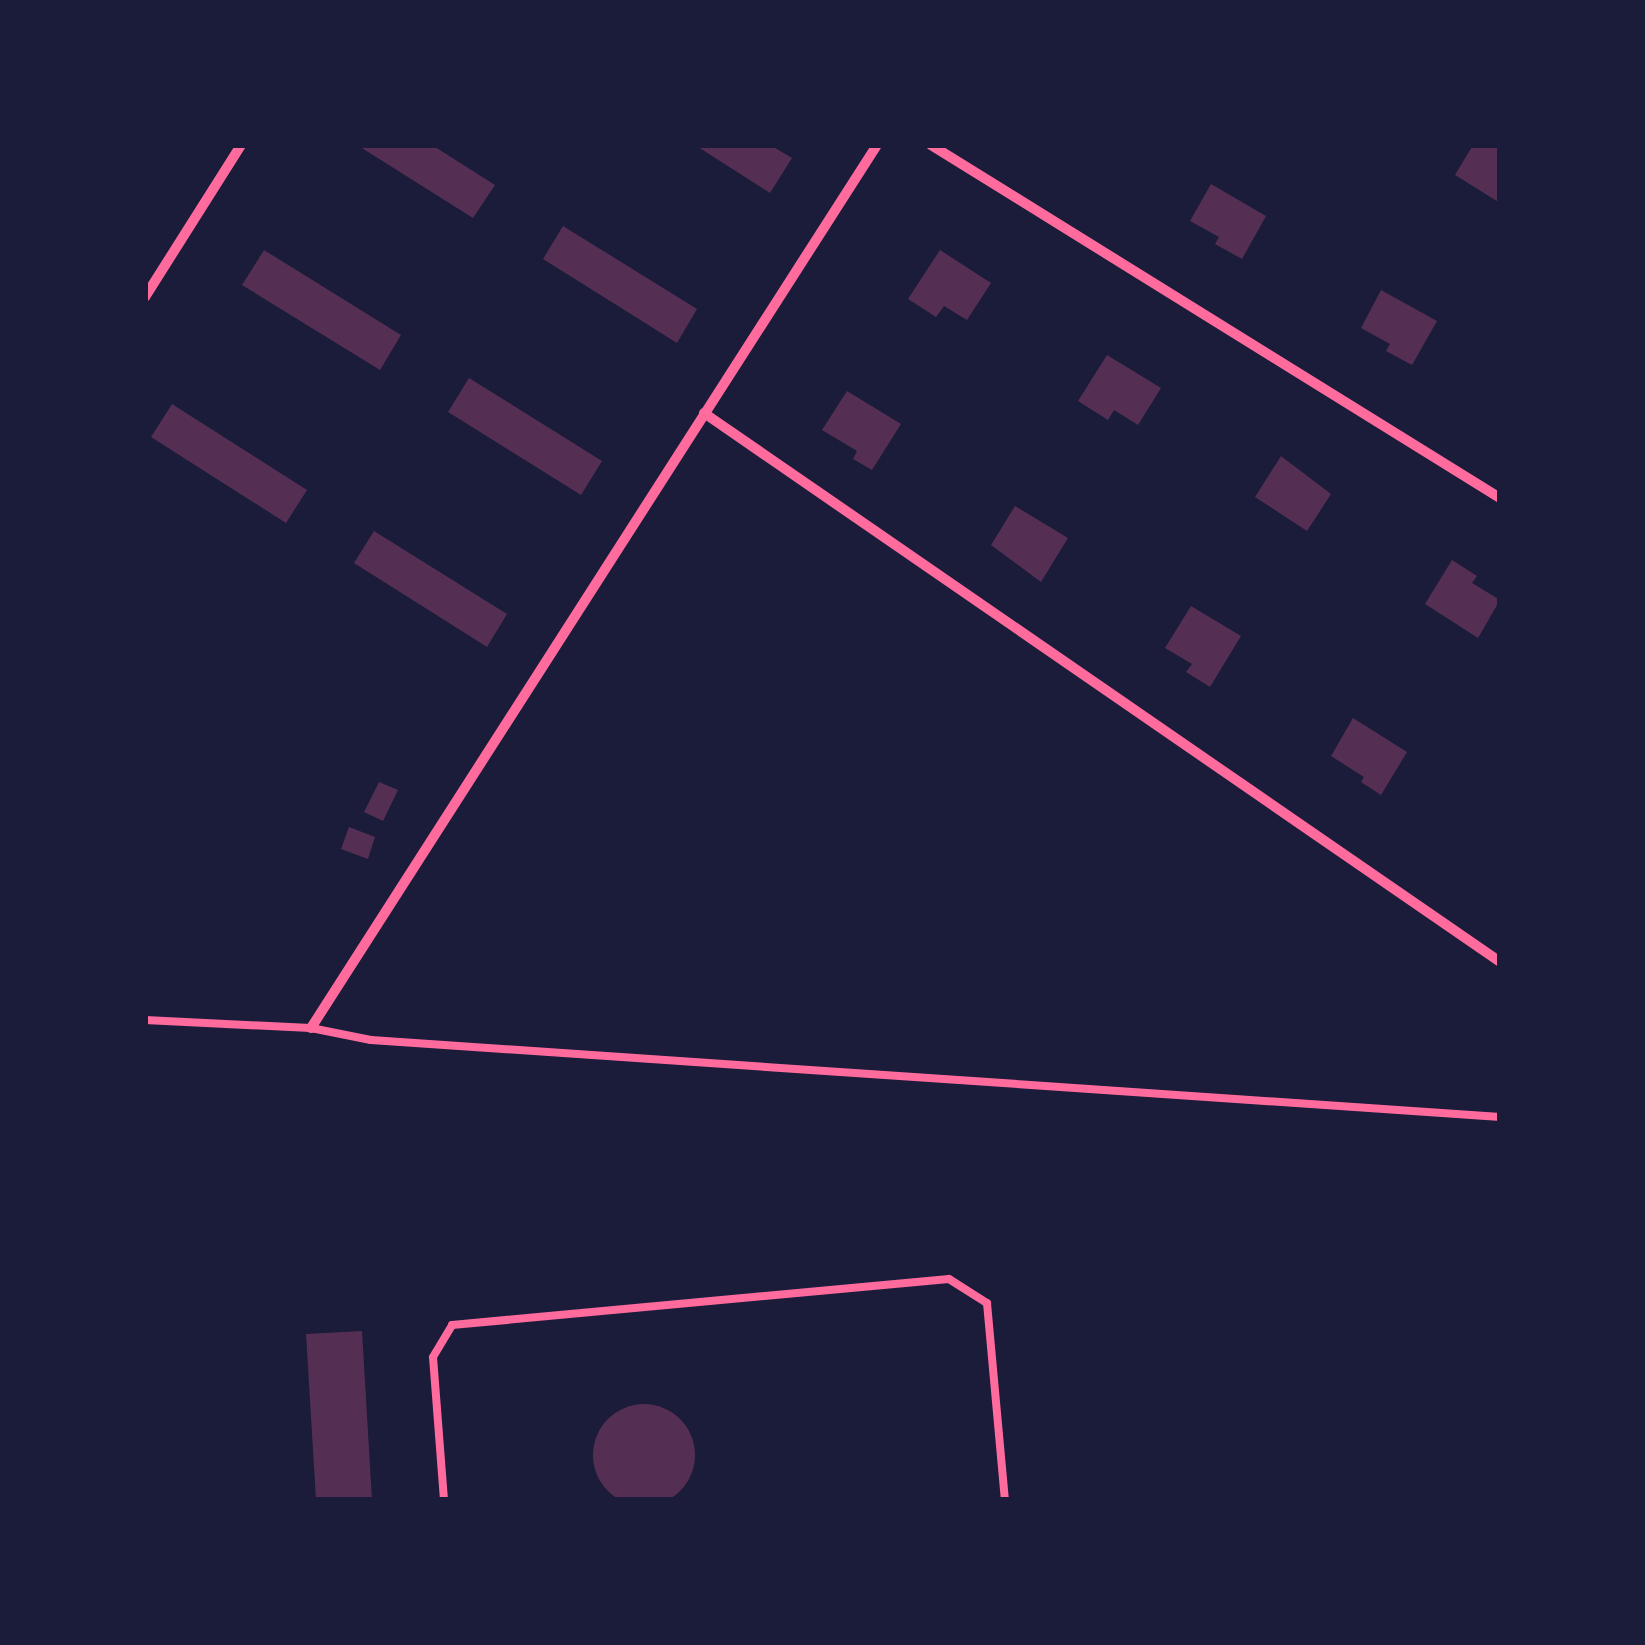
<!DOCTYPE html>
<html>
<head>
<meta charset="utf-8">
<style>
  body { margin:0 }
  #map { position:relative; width:1645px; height:1645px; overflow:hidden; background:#1b1b3a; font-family:"Exo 2",sans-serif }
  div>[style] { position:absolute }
  .building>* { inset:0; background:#542f53 }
  .round { border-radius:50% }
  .service>* { height:8px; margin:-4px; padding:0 4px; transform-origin:4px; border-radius:4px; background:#ff6b9d }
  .minor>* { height:10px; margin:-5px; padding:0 5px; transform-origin:5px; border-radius:5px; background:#ff6b9d }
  span { translate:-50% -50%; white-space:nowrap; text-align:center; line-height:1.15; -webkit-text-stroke:10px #1b1b3a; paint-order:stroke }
  .frame { position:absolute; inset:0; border:148px solid #1b1b3a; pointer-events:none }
</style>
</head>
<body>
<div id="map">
  <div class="building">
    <div style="clip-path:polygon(357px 145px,432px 145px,495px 185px,473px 218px)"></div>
    <div style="clip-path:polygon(695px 145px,770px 145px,792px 158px,770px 193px)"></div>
    <div style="clip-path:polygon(1473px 145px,1500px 145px,1500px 203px,1455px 175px)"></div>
    <div style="clip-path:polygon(1211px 184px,1266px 216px,1242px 259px,1215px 244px,1219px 237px,1190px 221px)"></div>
    <div style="clip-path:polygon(563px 226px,697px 309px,677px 343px,543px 259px)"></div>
    <div style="clip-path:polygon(264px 250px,401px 335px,380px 370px,242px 285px)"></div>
    <div style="clip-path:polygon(940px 250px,991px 283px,967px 320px,944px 306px,936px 317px,908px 299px)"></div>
    <div style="clip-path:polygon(1381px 290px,1437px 321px,1412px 365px,1386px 351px,1390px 344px,1361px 328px)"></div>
    <div style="clip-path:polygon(1107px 355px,1161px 388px,1138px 425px,1114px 410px,1108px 420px,1078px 401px)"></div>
    <div style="clip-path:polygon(469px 378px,602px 461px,581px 495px,448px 412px)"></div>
    <div style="clip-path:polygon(847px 391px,901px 424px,872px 470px,853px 459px,857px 451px,822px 430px)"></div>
    <div style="clip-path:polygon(172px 404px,307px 490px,286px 523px,151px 437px)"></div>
    <div style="clip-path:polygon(1281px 456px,1331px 494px,1307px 531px,1255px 497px)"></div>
    <div style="clip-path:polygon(1015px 506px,1068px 538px,1041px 582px,991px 545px)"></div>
    <div style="clip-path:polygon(374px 531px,507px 614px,487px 647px,354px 563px)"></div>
    <div style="clip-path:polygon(1452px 560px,1477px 576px,1472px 583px,1500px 600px,1478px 638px,1425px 604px)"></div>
    <div style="clip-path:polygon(1191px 606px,1241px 636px,1210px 687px,1186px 672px,1192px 664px,1165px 648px)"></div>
    <div style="clip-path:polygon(1353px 718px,1407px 752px,1381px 795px,1361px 782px,1364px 777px,1331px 756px)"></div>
    <div style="clip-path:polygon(379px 782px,398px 790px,383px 821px,364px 812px)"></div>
    <div style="clip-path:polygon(349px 827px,375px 837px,368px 859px,341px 849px)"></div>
    <div style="clip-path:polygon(362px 1331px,372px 1500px,316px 1500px,306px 1334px)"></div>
    <div class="round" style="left:593px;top:1404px;width:102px;height:102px"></div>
  </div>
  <div class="service">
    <div style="left:145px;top:1020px;width:166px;rotate:2.8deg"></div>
    <div style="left:311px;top:1028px;width:61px;rotate:11.3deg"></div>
    <div style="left:371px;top:1040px;width:1132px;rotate:3.9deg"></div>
    <div style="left:444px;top:1500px;width:143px;rotate:-94.4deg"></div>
    <div style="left:433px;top:1357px;width:37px;rotate:-59deg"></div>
    <div style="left:452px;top:1325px;width:499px;rotate:-5.3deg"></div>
    <div style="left:949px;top:1279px;width:45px;rotate:32.3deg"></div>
    <div style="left:987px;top:1303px;width:198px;rotate:84.8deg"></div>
  </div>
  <div class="minor">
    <div style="left:931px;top:145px;width:670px;rotate:31.81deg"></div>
    <div style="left:145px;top:297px;width:180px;rotate:-57.7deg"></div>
    <div style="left:704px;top:413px;width:967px;rotate:34.59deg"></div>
    <div style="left:311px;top:1028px;width:1049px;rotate:-57.34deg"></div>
  </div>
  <div class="frame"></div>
</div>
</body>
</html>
